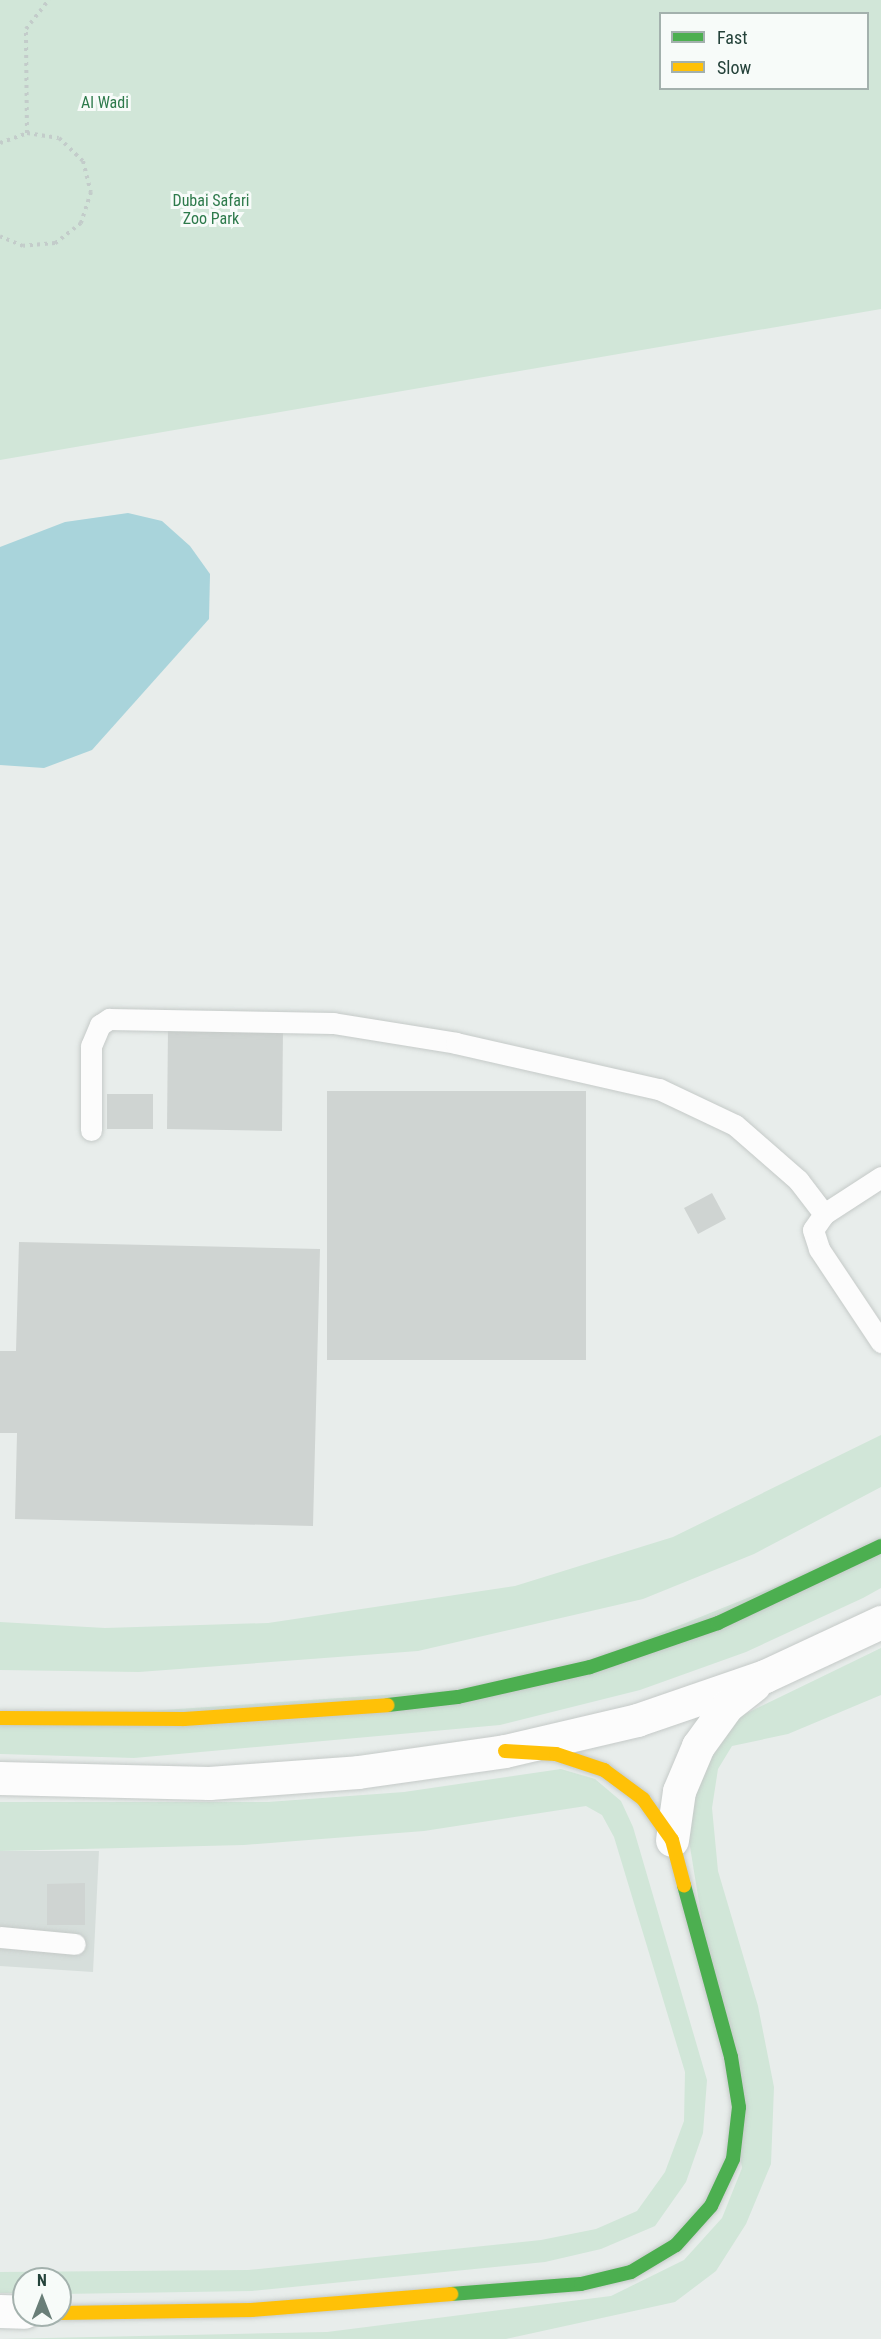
<!DOCTYPE html>
<html>
<head>
<meta charset="utf-8">
<style>
  body { margin:0 }
  #map { position:relative; width:881px; height:2339px; overflow:hidden; background:#e8edeb; font-family:"Roboto Condensed",sans-serif }
  div>[style] { position:absolute }
  .built>* { inset:0; background:#d6dedb }
  .green>* { inset:0; background:#d1e6d8 }
  .water>* { inset:0; background:#a9d4db }
  .building>* { inset:0; background:#cfd4d2 }
  .path>* { height:4px; margin-top:-2px; transform-origin:0; background:repeating-linear-gradient(90deg,#c3ccca 0 3px,transparent 0 7.5px) }
  .roads { filter:drop-shadow(0 0 2px #c5cac8) drop-shadow(0 0 2px #c5cac8) }
  .lane>* { height:21px; margin:-10.5px; padding:0 10.5px; transform-origin:10.5px; border-radius:10.5px; background:#fcfcfc }
  .street>* { height:33px; margin:-16.5px; padding:0 16.5px; transform-origin:16.5px; border-radius:16.5px; background:#fcfcfc }
  .fast>* { height:14px; margin:-7px; padding:0 7px; transform-origin:7px; border-radius:7px; background:#4caf50 }
  .slow>* { height:14px; margin:-7px; padding:0 7px; transform-origin:7px; border-radius:7px; background:#ffc107 }
  span { translate:-50% -50%; white-space:nowrap; text-align:center; line-height:1.15; -webkit-text-stroke:6px #f7fbf9; paint-order:stroke }
  .park-label { font-size:16px; color:#2d7a4b }
  .legend { position:absolute; left:659px; top:12px; width:210px; height:78px; box-sizing:border-box; background:#f7fbf9; border:2px solid #a3b1ad; margin:0; padding:8px 10px; list-style:none; font-size:18px; color:#24423a }
  .legend li { display:flex; align-items:center; gap:12px; height:30px }
  .legend b { width:30px; border:2px solid #a3b1ad }
  .north { position:absolute; left:12px; top:2267px; width:60px; height:60px; box-sizing:border-box; background:#f7fbf9; border:2px solid #a3b1ad; border-radius:50%; rotate:0deg; font-size:16px; font-weight:700; line-height:24px; text-align:center; color:#24423a }
  .north::after { content:''; display:block; margin:auto; width:21px; height:27px; background:#697e78; clip-path:polygon(50% 0,100% 100%,50% 72%,0 100%) }
</style>
</head>
<body>
<div id="map">
  <div class="built">
    <div style="clip-path:polygon(0 1851px,99px 1851px,93px 1972px,0 1966px)"></div>
  </div>
  <div class="green">
    <div style="clip-path:polygon(evenodd,0 0,881px 0,881px 309px,0 460px,0 0,660px 14px,868px 14px,868px 88px,660px 88px,660px 14px)"></div>
    <div style="clip-path:polygon(881px 1435px,881px 1487px,754px 1554px,643px 1599px,418px 1651px,139px 1672px,0 1670px,0 1622px,105px 1628px,268px 1623px,515px 1586px,673px 1537px)"></div>
    <div style="clip-path:polygon(881px 1544px,881px 1588px,863px 1598px,746px 1652px,640px 1690px,500px 1725px,134px 1758px,0 1754px,0 1721px,532px 1685px)"></div>
    <div style="clip-path:polygon(881px 1648px,881px 1695px,788px 1734px,732px 1746px,718px 1769px,712px 1808px,718px 1871px,758px 2006px,774px 2087px,771px 2164px,746px 2224px,716px 2271px,675px 2302px,506px 2339px,0 2339px,327px 2332px,611px 2296px,684px 2260px,722px 2218px,742px 2168px,686px 1822px,690px 1788px,741px 1716px)"></div>
    <div style="clip-path:polygon(561px 1769px,595px 1779px,621px 1801px,633px 1827px,707px 2080px,703px 2133px,686px 2182px,655px 2226px,601px 2249px,545px 2262px,252px 2291px,60px 2294px,60px 2279px,24px 2279px,24px 2293px,0 2293px,0 2272px,248px 2270px,541px 2240px,596px 2229px,637px 2211px,665px 2172px,684px 2121px,685px 2072px,614px 1837px,602px 1815px,586px 1806px,424px 1831px,244px 1845px,0 1851px,0 1802px,268px 1802px,404px 1792px)"></div>
  </div>
  <div class="water">
    <div style="clip-path:polygon(128px 513px,162px 521px,190px 546px,210px 574px,209px 619px,92px 750px,44px 768px,0 765px,0 547px,65px 522px)"></div>
  </div>
  <div class="building">
    <div style="clip-path:polygon(168px 1026px,283px 1028px,282px 1131px,167px 1129px)"></div>
    <div style="clip-path:polygon(327px 1091px,586px 1091px,586px 1360px,327px 1360px)"></div>
    <div style="clip-path:polygon(107px 1094px,153px 1094px,153px 1129px,107px 1129px)"></div>
    <div style="clip-path:polygon(712px 1193px,726px 1219px,698px 1234px,684px 1208px)"></div>
    <div style="clip-path:polygon(19px 1242px,320px 1249px,313px 1526px,15px 1519px,17px 1433px,0 1433px,0 1351px,16px 1351px)"></div>
    <div style="clip-path:polygon(85px 1883px,85px 1925px,47px 1925px,47px 1884px)"></div>
  </div>
  <div class="path">
    <div style="left:27px;top:133px;width:104px;rotate:-90.6deg"></div>
    <div style="left:26px;top:29px;width:37px;rotate:-52deg"></div>
    <div style="left:0;top:143px;width:29px;rotate:-20deg"></div>
    <div style="left:27px;top:133px;width:32px;rotate:9deg"></div>
    <div style="left:59px;top:138px;width:33px;rotate:44deg"></div>
    <div style="left:83px;top:161px;width:32px;rotate:76deg"></div>
    <div style="left:91px;top:192px;width:33px;rotate:108deg"></div>
    <div style="left:81px;top:223px;width:33px;rotate:142deg"></div>
    <div style="left:55px;top:243px;width:32px;rotate:175deg"></div>
    <div style="left:23px;top:246px;width:25px;rotate:-157deg"></div>
  </div>
  <div class="roads">
    <div class="lane">
      <div style="left:91px;top:1130px;width:84px;rotate:-90deg"></div>
      <div style="left:91px;top:1046px;width:23px;rotate:-67deg"></div>
      <div style="left:100px;top:1025px;width:11px;rotate:-34deg"></div>
      <div style="left:109px;top:1019px;width:224px;rotate:1deg"></div>
      <div style="left:333px;top:1023px;width:125px;rotate:9.2deg"></div>
      <div style="left:456px;top:1043px;width:208px;rotate:12.8deg"></div>
      <div style="left:659px;top:1089px;width:84px;rotate:25.3deg"></div>
      <div style="left:735px;top:1125px;width:84px;rotate:41.1deg"></div>
      <div style="left:798px;top:1180px;width:43px;rotate:52.6deg"></div>
      <div style="left:881px;top:1177px;width:68px;rotate:147deg"></div>
      <div style="left:824px;top:1214px;width:19px;rotate:125deg"></div>
      <div style="left:813px;top:1230px;width:20px;rotate:72deg"></div>
      <div style="left:819px;top:1249px;width:112px;rotate:56.3deg"></div>
      <div style="left:0;top:1937px;width:75px;rotate:5.3deg"></div>
    </div>
    <div class="street">
      <div style="left:0;top:1778px;width:209px;rotate:1.4deg"></div>
      <div style="left:209px;top:1783px;width:149px;rotate:-4.2deg"></div>
      <div style="left:358px;top:1772px;width:148px;rotate:-8.1deg"></div>
      <div style="left:505px;top:1751px;width:136px;rotate:-13.2deg"></div>
      <div style="left:637px;top:1720px;width:135px;rotate:-19deg"></div>
      <div style="left:765px;top:1676px;width:128px;rotate:-25deg"></div>
      <div style="left:672px;top:1840px;width:49px;rotate:-81.9deg"></div>
      <div style="left:679px;top:1791px;width:49px;rotate:-67.1deg"></div>
      <div style="left:698px;top:1746px;width:49px;rotate:-54.1deg"></div>
      <div style="left:727px;top:1706px;width:34px;rotate:-38deg"></div>
      <div style="left:0;top:2311px;width:24px;rotate:2deg"></div>
    </div>
    <div class="fast">
      <div style="left:388px;top:1705px;width:70px;rotate:-6.5deg"></div>
      <div style="left:458px;top:1697px;width:135px;rotate:-12.8deg"></div>
      <div style="left:590px;top:1667px;width:135px;rotate:-19deg"></div>
      <div style="left:718px;top:1623px;width:180px;rotate:-25.3deg"></div>
      <div style="left:451px;top:2294px;width:130px;rotate:-4.4deg"></div>
      <div style="left:581px;top:2284px;width:51px;rotate:-13.5deg"></div>
      <div style="left:631px;top:2272px;width:52px;rotate:-31deg"></div>
      <div style="left:676px;top:2245px;width:52px;rotate:-48.1deg"></div>
      <div style="left:711px;top:2206px;width:52px;rotate:-64.9deg"></div>
      <div style="left:733px;top:2159px;width:52px;rotate:-83.4deg"></div>
      <div style="left:739px;top:2107px;width:51px;rotate:-99.1deg"></div>
      <div style="left:731px;top:2057px;width:178px;rotate:-105.3deg"></div>
    </div>
    <div class="slow">
      <div style="left:0;top:1718px;width:184px;rotate:0.3deg"></div>
      <div style="left:184px;top:1719px;width:204px;rotate:-3.9deg"></div>
      <div style="left:505px;top:1751px;width:51px;rotate:3.4deg"></div>
      <div style="left:556px;top:1754px;width:51px;rotate:18.4deg"></div>
      <div style="left:604px;top:1770px;width:49px;rotate:36.6deg"></div>
      <div style="left:643px;top:1799px;width:50px;rotate:54.7deg"></div>
      <div style="left:672px;top:1840px;width:47px;rotate:75.1deg"></div>
      <div style="left:60px;top:2313px;width:192px;rotate:-0.9deg"></div>
      <div style="left:252px;top:2310px;width:200px;rotate:-4.6deg"></div>
    </div>
  </div>
  <div class="park-label">
    <span style="left:105px;top:103px">Al Wadi</span>
    <span style="left:211px;top:210px">Dubai Safari<br>Zoo Park</span>
  </div>
  <ul class="legend">
  <li><b style="height:8px;background:#4caf50"></b>Fast</li>
  <li><b style="height:8px;background:#ffc107"></b>Slow</li>
  </ul>
  <div class="north">N</div>
</div>
</body>
</html>
